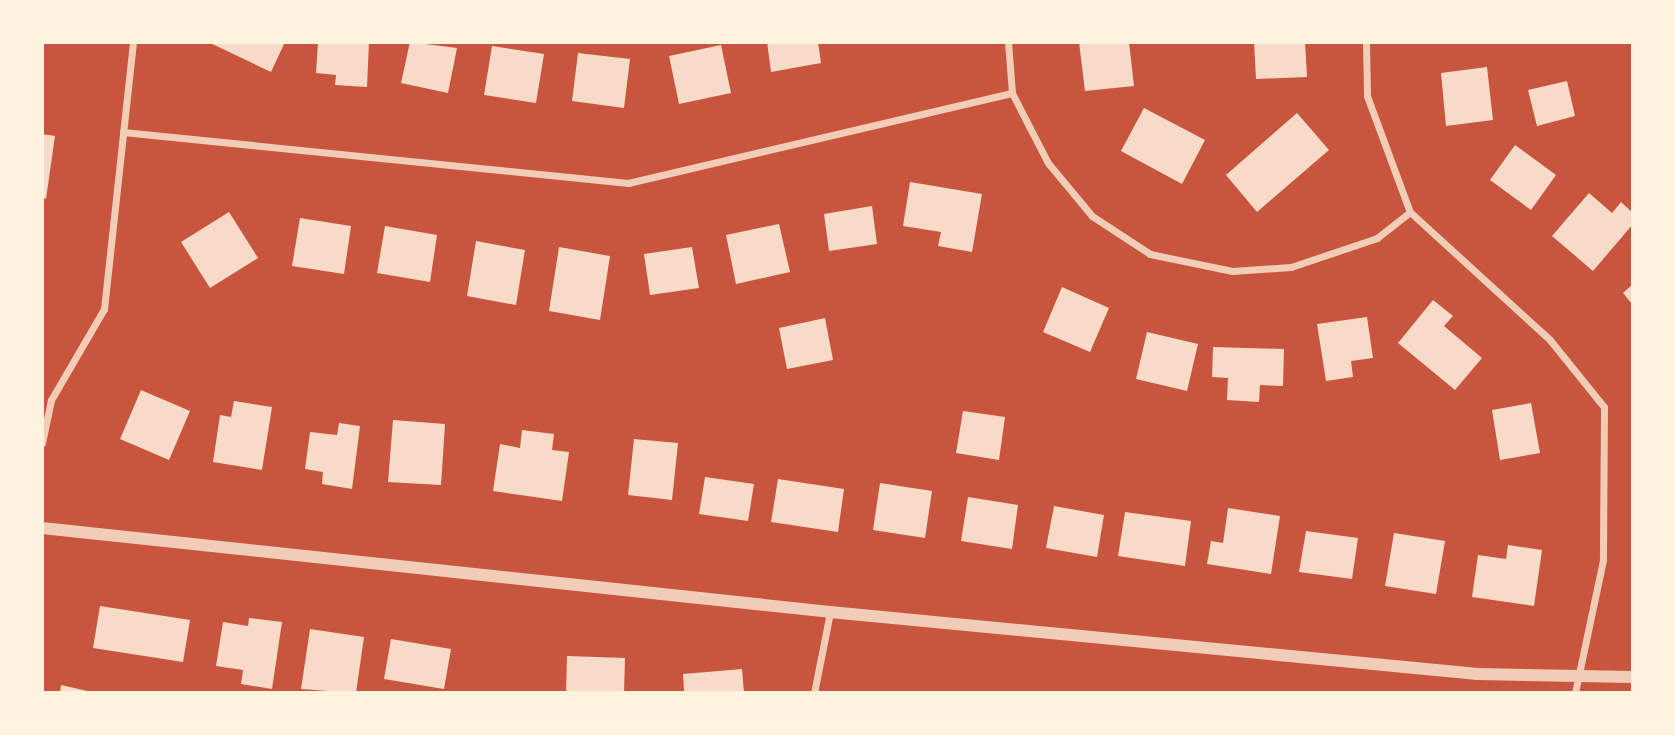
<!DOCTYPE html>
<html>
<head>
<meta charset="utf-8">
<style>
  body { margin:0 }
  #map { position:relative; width:1675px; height:735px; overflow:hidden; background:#c8553d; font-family:"Fira Sans",sans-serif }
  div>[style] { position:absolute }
  .building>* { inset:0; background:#f7dbc8 }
  .minor>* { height:7px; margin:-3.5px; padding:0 3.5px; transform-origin:3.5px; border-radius:3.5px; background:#f1ccb7 }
  .tertiary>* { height:12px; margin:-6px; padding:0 6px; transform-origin:6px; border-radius:6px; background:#f1ccb7 }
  span { translate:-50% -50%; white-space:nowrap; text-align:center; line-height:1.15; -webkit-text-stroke:5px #fff3e0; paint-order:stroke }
  .frame { position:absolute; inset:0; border:44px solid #fff3e0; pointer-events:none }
</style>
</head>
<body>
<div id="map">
  <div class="building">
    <div style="clip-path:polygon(208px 42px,285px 42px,271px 72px)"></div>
    <div style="clip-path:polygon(318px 42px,369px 42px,367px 87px,335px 85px,336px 75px,316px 73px)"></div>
    <div style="clip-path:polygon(410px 42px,457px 48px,448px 93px,401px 83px)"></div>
    <div style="clip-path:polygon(767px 42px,818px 42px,821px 63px,771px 72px)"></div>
    <div style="clip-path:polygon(1079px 42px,1129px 42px,1134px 86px,1085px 91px)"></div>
    <div style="clip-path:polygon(1254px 42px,1305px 42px,1307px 77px,1256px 79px)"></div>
    <div style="clip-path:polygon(721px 45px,731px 93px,679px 104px,669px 56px)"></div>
    <div style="clip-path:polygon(492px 46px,544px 54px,536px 103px,484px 95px)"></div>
    <div style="clip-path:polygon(578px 53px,630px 59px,624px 108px,572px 101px)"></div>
    <div style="clip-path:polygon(1487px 67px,1493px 120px,1446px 126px,1441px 73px)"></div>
    <div style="clip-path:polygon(1567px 81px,1575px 116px,1537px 126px,1528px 90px)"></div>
    <div style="clip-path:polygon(1144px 108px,1205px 140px,1182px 184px,1121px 151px)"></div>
    <div style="clip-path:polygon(1297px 113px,1329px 150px,1257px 212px,1226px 175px)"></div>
    <div style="clip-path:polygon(42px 134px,55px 136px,46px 199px,42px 198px)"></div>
    <div style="clip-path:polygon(1515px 145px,1556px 175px,1531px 210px,1490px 180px)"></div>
    <div style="clip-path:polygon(910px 182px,982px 194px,972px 252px,938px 246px,941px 232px,903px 226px)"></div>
    <div style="clip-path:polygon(1589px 193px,1612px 213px,1621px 202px,1633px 213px,1633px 224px,1593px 271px,1552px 236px)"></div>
    <div style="clip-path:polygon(872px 206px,877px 244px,829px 251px,824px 214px)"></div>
    <div style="clip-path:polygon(229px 212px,258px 258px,210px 288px,181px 242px)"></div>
    <div style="clip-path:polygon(300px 218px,351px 226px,344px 274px,292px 266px)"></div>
    <div style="clip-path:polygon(779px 224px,790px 272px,736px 284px,726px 235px)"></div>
    <div style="clip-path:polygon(385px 226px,437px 235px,430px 282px,377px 273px)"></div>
    <div style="clip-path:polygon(476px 241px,525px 250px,516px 305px,467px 296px)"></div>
    <div style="clip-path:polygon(559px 247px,610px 256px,600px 320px,549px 311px)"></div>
    <div style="clip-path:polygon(692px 247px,699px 288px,650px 295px,644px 254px)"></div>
    <div style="clip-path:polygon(1633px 284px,1633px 305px,1623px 293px)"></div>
    <div style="clip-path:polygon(1062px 287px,1109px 308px,1090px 352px,1043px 332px)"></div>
    <div style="clip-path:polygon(1433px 300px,1453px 316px,1444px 326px,1482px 358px,1455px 390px,1398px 343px)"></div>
    <div style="clip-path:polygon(1367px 317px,1373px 358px,1351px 361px,1353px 377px,1326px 381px,1317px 324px)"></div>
    <div style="clip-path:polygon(825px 318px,833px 360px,787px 369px,779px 328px)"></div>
    <div style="clip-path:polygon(1147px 332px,1198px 344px,1187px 391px,1136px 379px)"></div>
    <div style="clip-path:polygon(1213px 347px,1284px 349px,1283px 386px,1260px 385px,1259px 402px,1227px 400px,1228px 378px,1212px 377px)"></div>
    <div style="clip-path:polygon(141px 390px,190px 411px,169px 460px,120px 439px)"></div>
    <div style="clip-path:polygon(234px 401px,272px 407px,262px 470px,213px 462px,220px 415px,231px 417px)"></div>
    <div style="clip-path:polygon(1531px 403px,1540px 453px,1500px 460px,1492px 410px)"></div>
    <div style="clip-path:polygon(963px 411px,1005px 417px,999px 460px,956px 453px)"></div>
    <div style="clip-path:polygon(393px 420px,445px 424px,441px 485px,388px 482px)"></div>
    <div style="clip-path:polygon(339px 423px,360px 426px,352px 489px,322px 484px,323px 472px,305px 469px,310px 432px,337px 435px)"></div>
    <div style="clip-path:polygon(522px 430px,554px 434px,552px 450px,569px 452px,562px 501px,493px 491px,500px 444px,520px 448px)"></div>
    <div style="clip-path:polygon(634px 439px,678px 443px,672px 500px,628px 495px)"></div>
    <div style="clip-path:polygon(705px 477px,754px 484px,748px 521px,699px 514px)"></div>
    <div style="clip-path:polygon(778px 479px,844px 489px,838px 532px,771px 522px)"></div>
    <div style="clip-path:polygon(880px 483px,932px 491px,925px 538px,873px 530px)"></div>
    <div style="clip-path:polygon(968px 497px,1018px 505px,1012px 549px,961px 541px)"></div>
    <div style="clip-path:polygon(1054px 506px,1104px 515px,1097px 557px,1046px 548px)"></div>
    <div style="clip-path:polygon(1228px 508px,1280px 516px,1271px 574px,1207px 564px,1211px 541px,1223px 543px)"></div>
    <div style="clip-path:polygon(1125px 512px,1191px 521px,1185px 566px,1118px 556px)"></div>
    <div style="clip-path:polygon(1306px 531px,1358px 538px,1352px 579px,1299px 572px)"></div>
    <div style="clip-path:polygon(1394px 533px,1445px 541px,1436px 594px,1385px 586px)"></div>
    <div style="clip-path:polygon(1508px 545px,1542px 550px,1534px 606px,1472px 597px,1478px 555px,1506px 559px)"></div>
    <div style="clip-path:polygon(100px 606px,190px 620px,183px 662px,93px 648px)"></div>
    <div style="clip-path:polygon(249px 618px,282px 622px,272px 689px,241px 684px,243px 670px,216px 666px,223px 622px,248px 626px)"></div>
    <div style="clip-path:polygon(310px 629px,364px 637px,356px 693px,301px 689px)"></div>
    <div style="clip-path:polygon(391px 639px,451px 649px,444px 689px,384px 679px)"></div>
    <div style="clip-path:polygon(567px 656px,625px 658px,624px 693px,566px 693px)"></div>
    <div style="clip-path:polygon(742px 669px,744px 693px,684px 691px,683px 674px)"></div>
    <div style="clip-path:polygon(61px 685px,92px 692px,92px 693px,60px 693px)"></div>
  </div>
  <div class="minor">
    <div style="left:1008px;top:42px;width:51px;rotate:85.5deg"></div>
    <div style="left:1012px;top:93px;width:79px;rotate:62.8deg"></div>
    <div style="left:1048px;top:163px;width:69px;rotate:50.3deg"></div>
    <div style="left:1092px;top:216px;width:69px;rotate:33.2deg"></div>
    <div style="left:1150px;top:254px;width:84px;rotate:11.7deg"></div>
    <div style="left:1232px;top:271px;width:59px;rotate:-3.9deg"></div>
    <div style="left:1291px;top:267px;width:91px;rotate:-18.6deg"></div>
    <div style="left:1377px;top:238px;width:42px;rotate:-38.2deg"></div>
    <div style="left:1366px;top:42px;width:54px;rotate:88.9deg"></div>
    <div style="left:1367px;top:96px;width:124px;rotate:69.7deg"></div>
    <div style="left:1410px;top:212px;width:190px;rotate:42.4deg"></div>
    <div style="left:1550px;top:340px;width:86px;rotate:51.1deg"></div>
    <div style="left:1604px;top:407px;width:153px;rotate:90.4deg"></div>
    <div style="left:1603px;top:560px;width:136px;rotate:101.9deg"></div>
    <div style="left:123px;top:132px;width:508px;rotate:5.77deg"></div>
    <div style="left:628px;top:183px;width:394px;rotate:-13.2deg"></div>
    <div style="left:42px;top:443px;width:44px;rotate:-78.2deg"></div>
    <div style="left:51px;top:400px;width:105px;rotate:-59.8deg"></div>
    <div style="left:104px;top:309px;width:269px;rotate:-83.8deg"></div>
    <div style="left:814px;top:693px;width:83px;rotate:-78.8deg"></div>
  </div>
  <div class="tertiary">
    <div style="left:42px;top:528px;width:792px;rotate:6.08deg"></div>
    <div style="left:830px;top:612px;width:651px;rotate:5.47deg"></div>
    <div style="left:1478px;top:674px;width:155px;rotate:1.1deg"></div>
  </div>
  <div class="frame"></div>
</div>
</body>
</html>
